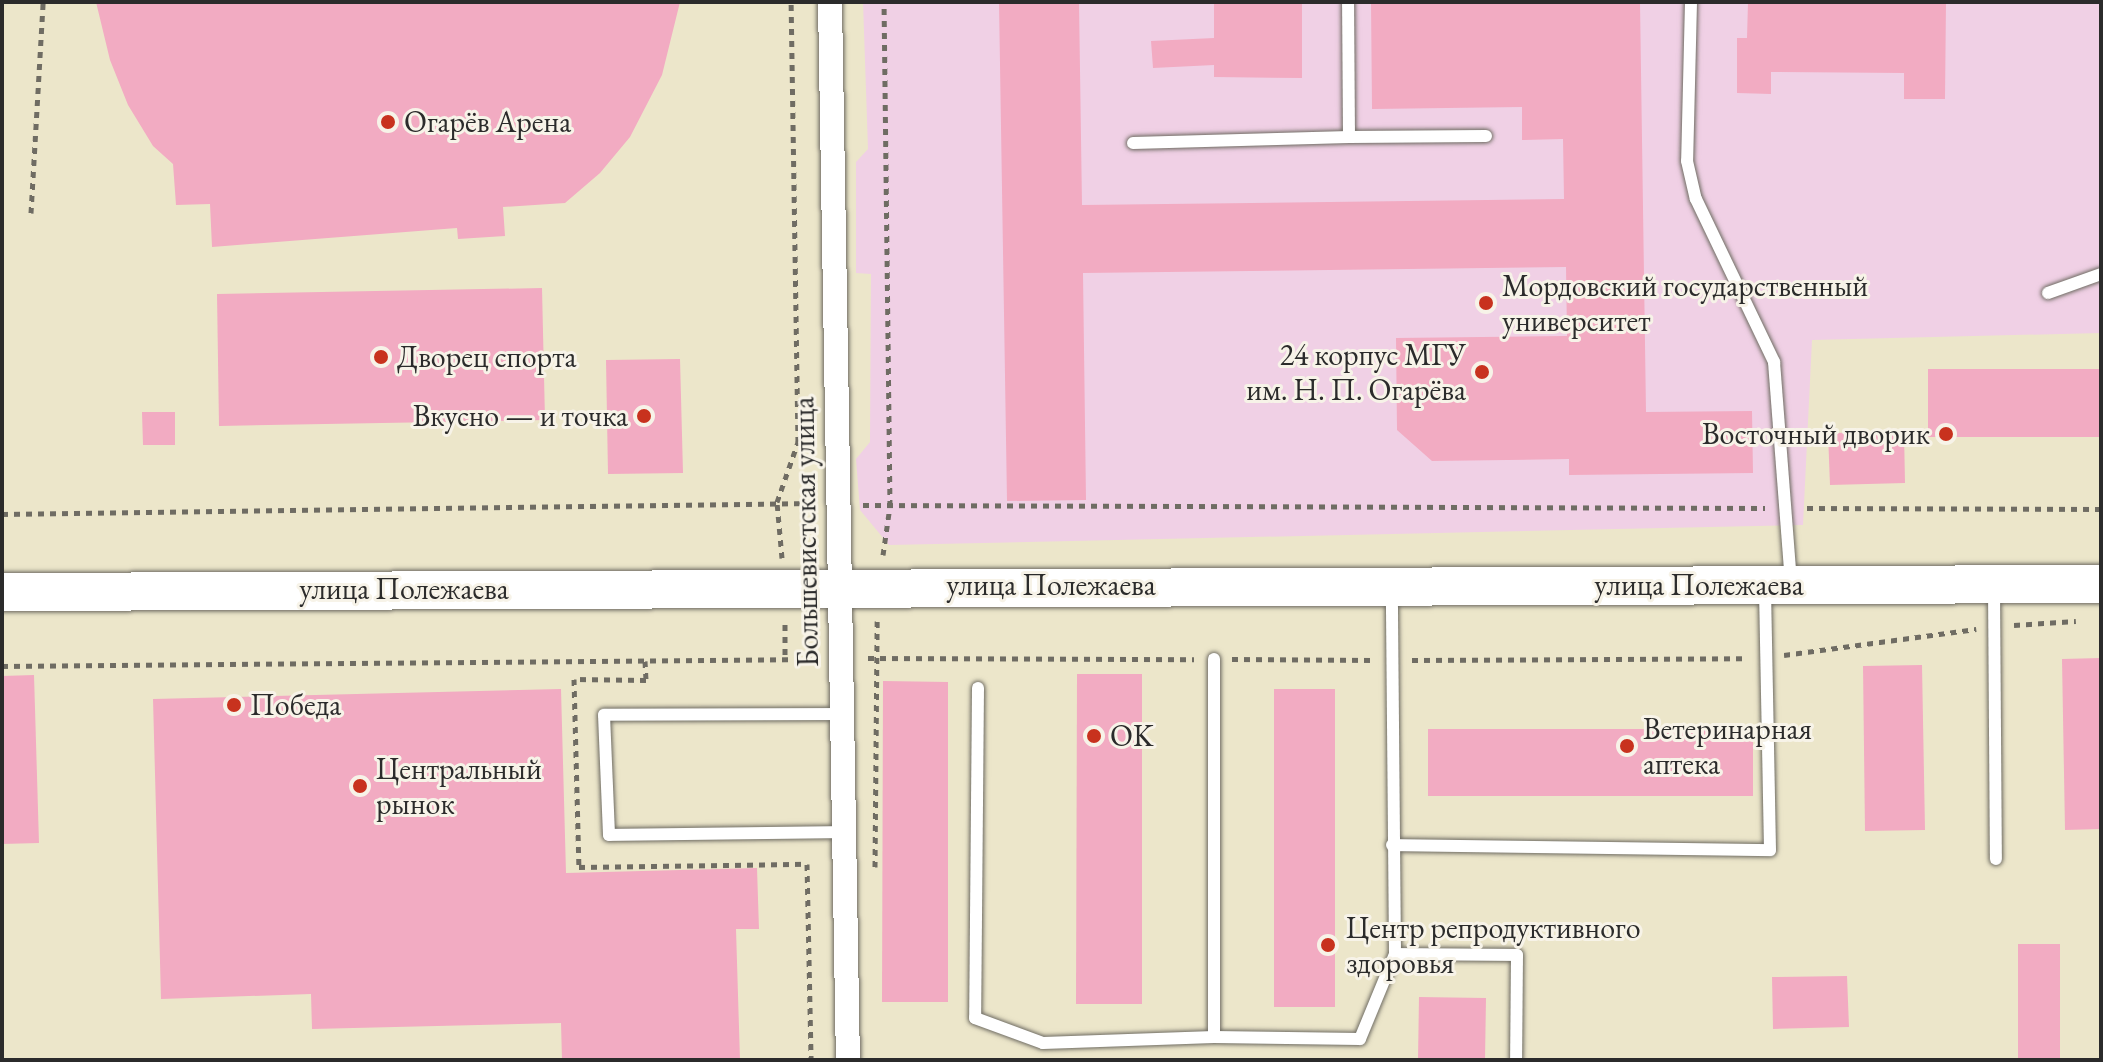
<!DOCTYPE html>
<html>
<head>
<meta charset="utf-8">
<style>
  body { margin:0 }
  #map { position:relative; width:2103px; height:1062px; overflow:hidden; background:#ece6ca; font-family:"EB Garamond",serif }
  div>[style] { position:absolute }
  .built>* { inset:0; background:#f0d0e5 }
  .building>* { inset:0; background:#f2abc2 }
  .path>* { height:5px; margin-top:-2.5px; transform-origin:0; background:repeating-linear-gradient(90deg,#6f6c63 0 6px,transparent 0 12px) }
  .roads { filter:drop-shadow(0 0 2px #6f6c63) drop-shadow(0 0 2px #6f6c63) }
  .lane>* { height:12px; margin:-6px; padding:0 6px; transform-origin:6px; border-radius:6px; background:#fff }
  .street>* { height:24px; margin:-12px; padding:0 12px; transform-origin:12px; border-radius:12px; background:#fff }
  .primary>* { height:38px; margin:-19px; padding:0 19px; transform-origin:19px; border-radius:19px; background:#fff }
  .dots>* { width:22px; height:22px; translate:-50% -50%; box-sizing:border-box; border:4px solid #f7f3e8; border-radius:50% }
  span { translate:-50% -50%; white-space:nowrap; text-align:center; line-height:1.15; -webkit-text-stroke:6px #f7f3e8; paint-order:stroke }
  .poi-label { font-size:30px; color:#2b2b2b }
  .left { translate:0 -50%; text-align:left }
  .right { translate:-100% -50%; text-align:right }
  .street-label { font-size:30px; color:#2b2b2b }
  .frame { position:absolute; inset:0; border:4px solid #2b2b2b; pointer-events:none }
</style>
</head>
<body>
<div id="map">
  <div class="built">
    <div style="clip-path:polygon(863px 2px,2101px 2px,2101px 333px,1812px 340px,1803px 525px,889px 545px,860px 510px,856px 459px,870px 442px,871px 274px,856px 273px,856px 162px,868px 149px)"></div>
  </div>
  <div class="building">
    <div style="clip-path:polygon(96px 2px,680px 2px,662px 75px,630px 137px,600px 173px,565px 203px,503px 207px,505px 236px,458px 239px,457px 228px,212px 247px,210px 204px,176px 205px,173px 164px,153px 146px,128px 105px,110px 60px)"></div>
    <div style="clip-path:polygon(999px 2px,1079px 2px,1082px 205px,1564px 199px,1563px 139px,1522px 140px,1522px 107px,1372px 109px,1371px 2px,1640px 2px,1646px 412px,1752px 411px,1753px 473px,1569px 475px,1569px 459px,1432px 461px,1397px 430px,1396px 338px,1567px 336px,1566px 267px,1083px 273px,1086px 500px,1007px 501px)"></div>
    <div style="clip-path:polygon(1214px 2px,1302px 2px,1302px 78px,1214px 77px,1214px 65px,1153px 68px,1151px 41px,1214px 38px)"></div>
    <div style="clip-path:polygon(1748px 2px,1946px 2px,1945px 99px,1904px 99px,1904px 73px,1771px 72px,1771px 94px,1737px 93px,1737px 38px,1747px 38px)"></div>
    <div style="clip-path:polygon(542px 288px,545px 420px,219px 426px,217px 294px)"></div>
    <div style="clip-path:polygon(680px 359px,683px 473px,608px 474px,606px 360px)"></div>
    <div style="clip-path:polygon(1928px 369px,2101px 369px,2101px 437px,1928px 437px)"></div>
    <div style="clip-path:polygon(142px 412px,175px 412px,175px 445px,143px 445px)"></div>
    <div style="clip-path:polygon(1904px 432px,1905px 483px,1830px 485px,1828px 433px)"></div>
    <div style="clip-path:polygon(2101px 658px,2101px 829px,2065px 830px,2062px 659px)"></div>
    <div style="clip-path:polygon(1922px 665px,1925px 830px,1865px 831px,1863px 666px)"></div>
    <div style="clip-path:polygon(1077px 674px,1142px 674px,1142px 1004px,1076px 1004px)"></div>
    <div style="clip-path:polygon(34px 675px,39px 843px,2px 844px,2px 676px)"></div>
    <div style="clip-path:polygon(883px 681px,948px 682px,948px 1002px,882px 1002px)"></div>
    <div style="clip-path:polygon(561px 689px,566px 873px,757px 868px,759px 929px,736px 929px,740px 1060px,562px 1060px,561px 1023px,312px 1029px,311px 994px,161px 999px,153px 699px)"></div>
    <div style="clip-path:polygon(1274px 689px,1335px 689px,1335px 1007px,1274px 1007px)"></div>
    <div style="clip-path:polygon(1428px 729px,1753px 729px,1753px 796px,1428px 796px)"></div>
    <div style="clip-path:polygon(2018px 944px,2060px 944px,2060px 1060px,2018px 1060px)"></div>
    <div style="clip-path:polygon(1847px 976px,1849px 1027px,1773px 1029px,1772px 977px)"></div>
    <div style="clip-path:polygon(1419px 997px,1486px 998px,1485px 1060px,1418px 1060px)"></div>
  </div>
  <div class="path">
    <div style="left:31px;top:213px;width:211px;rotate:-86.7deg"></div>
    <div style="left:863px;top:505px;width:902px;rotate:0.19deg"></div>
    <div style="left:1807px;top:508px;width:294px;rotate:0.2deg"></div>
    <div style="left:2px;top:514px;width:811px;rotate:-0.78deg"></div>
    <div style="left:883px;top:555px;width:49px;rotate:-81.9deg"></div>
    <div style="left:890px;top:506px;width:504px;rotate:-90.68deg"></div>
    <div style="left:782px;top:558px;width:56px;rotate:-95.1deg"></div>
    <div style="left:777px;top:502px;width:64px;rotate:-70.7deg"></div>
    <div style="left:798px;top:442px;width:440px;rotate:-90.9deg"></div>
    <div style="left:785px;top:624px;width:35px;rotate:90deg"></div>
    <div style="left:2014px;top:625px;width:62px;rotate:-3.7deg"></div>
    <div style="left:1784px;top:655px;width:194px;rotate:-7.7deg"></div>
    <div style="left:868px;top:658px;width:326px;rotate:0.2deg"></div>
    <div style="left:1232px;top:659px;width:142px;rotate:0.4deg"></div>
    <div style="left:1412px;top:660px;width:334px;rotate:-0.3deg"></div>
    <div style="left:645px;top:661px;width:19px;rotate:87deg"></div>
    <div style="left:646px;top:680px;width:72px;rotate:-179.2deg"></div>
    <div style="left:574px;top:679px;width:188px;rotate:88.5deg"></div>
    <div style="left:579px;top:867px;width:228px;rotate:-0.8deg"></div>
    <div style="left:807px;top:864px;width:196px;rotate:88.8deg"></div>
    <div style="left:2px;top:666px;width:812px;rotate:-0.49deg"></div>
    <div style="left:875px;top:867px;width:246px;rotate:-89.5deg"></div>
  </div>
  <div class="roads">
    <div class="lane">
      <div style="left:1691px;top:2px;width:159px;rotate:91.4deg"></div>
      <div style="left:1687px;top:161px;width:39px;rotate:77deg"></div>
      <div style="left:1696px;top:199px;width:181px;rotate:64.4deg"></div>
      <div style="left:1774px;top:362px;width:222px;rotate:85.6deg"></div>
      <div style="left:1349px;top:137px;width:137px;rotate:-0.4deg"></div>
      <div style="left:1133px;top:143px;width:216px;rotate:-1.6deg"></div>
      <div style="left:1349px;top:137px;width:135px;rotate:-90.4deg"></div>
      <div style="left:2048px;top:293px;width:56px;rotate:-19.7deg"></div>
      <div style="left:1994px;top:588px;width:271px;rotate:89.6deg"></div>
      <div style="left:1214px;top:659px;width:378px;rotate:90deg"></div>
      <div style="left:978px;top:688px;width:330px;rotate:90.5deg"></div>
      <div style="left:975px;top:1018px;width:72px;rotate:20.2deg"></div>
      <div style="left:1043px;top:1043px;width:171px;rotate:-2deg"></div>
      <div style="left:1214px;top:1037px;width:146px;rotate:0.8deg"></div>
      <div style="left:1360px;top:1039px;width:92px;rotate:-67.6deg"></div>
      <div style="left:1395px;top:954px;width:362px;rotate:-90.5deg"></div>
      <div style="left:841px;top:714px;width:237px;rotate:179.8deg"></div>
      <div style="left:604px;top:715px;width:120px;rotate:87.6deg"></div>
      <div style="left:609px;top:835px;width:234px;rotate:-0.7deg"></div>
      <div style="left:1392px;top:845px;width:378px;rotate:0.8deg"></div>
      <div style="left:1770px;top:850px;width:259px;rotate:-91.1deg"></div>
      <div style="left:1395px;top:954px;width:122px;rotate:0.5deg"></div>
      <div style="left:1517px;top:955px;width:105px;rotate:90.5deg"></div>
    </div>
    <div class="street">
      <div style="left:830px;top:2px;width:1058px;rotate:89.03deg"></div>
    </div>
    <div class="primary">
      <div style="left:2px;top:592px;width:2099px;rotate:-0.22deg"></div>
    </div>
  </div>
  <div class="dots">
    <div style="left:388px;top:122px;background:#c8321e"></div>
    <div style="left:1486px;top:303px;background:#c8321e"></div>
    <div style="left:381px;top:357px;background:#c8321e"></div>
    <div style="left:1482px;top:372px;background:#c8321e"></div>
    <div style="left:644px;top:416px;background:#c8321e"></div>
    <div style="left:1946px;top:434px;background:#c8321e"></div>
    <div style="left:234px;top:705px;background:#c8321e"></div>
    <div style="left:1094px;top:736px;background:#c8321e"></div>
    <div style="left:1627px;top:746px;background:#c8321e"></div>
    <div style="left:360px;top:786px;background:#c8321e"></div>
    <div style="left:1328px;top:945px;background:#c8321e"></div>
  </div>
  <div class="poi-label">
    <span class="left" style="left:404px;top:122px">Огарёв Арена</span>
    <span class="left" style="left:1502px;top:303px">Мордовский государственный<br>университет</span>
    <span class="right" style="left:1466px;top:372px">24 корпус МГУ<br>им. Н. П. Огарёва</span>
    <span class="left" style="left:397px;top:357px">Дворец cпорта</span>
    <span class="right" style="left:628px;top:416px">Вкусно — и точка</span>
    <span class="right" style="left:1930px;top:434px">Восточный дворик</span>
    <span class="left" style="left:250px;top:705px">Победа</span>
    <span class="left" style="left:1643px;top:746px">Ветеринарная<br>аптека</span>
    <span class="left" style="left:1110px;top:736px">OK</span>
    <span class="left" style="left:376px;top:786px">Центральный<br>рынок</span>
    <span class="left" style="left:1346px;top:945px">Центр репродуктивного<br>здоровья</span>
  </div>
  <div class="street-label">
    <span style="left:806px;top:532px;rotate:-91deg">Большевистская улица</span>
    <span style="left:1051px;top:585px">улица Полежаева</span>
    <span style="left:1699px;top:585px">улица Полежаева</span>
    <span style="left:404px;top:589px">улица Полежаева</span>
  </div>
  <div class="frame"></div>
</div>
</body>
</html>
